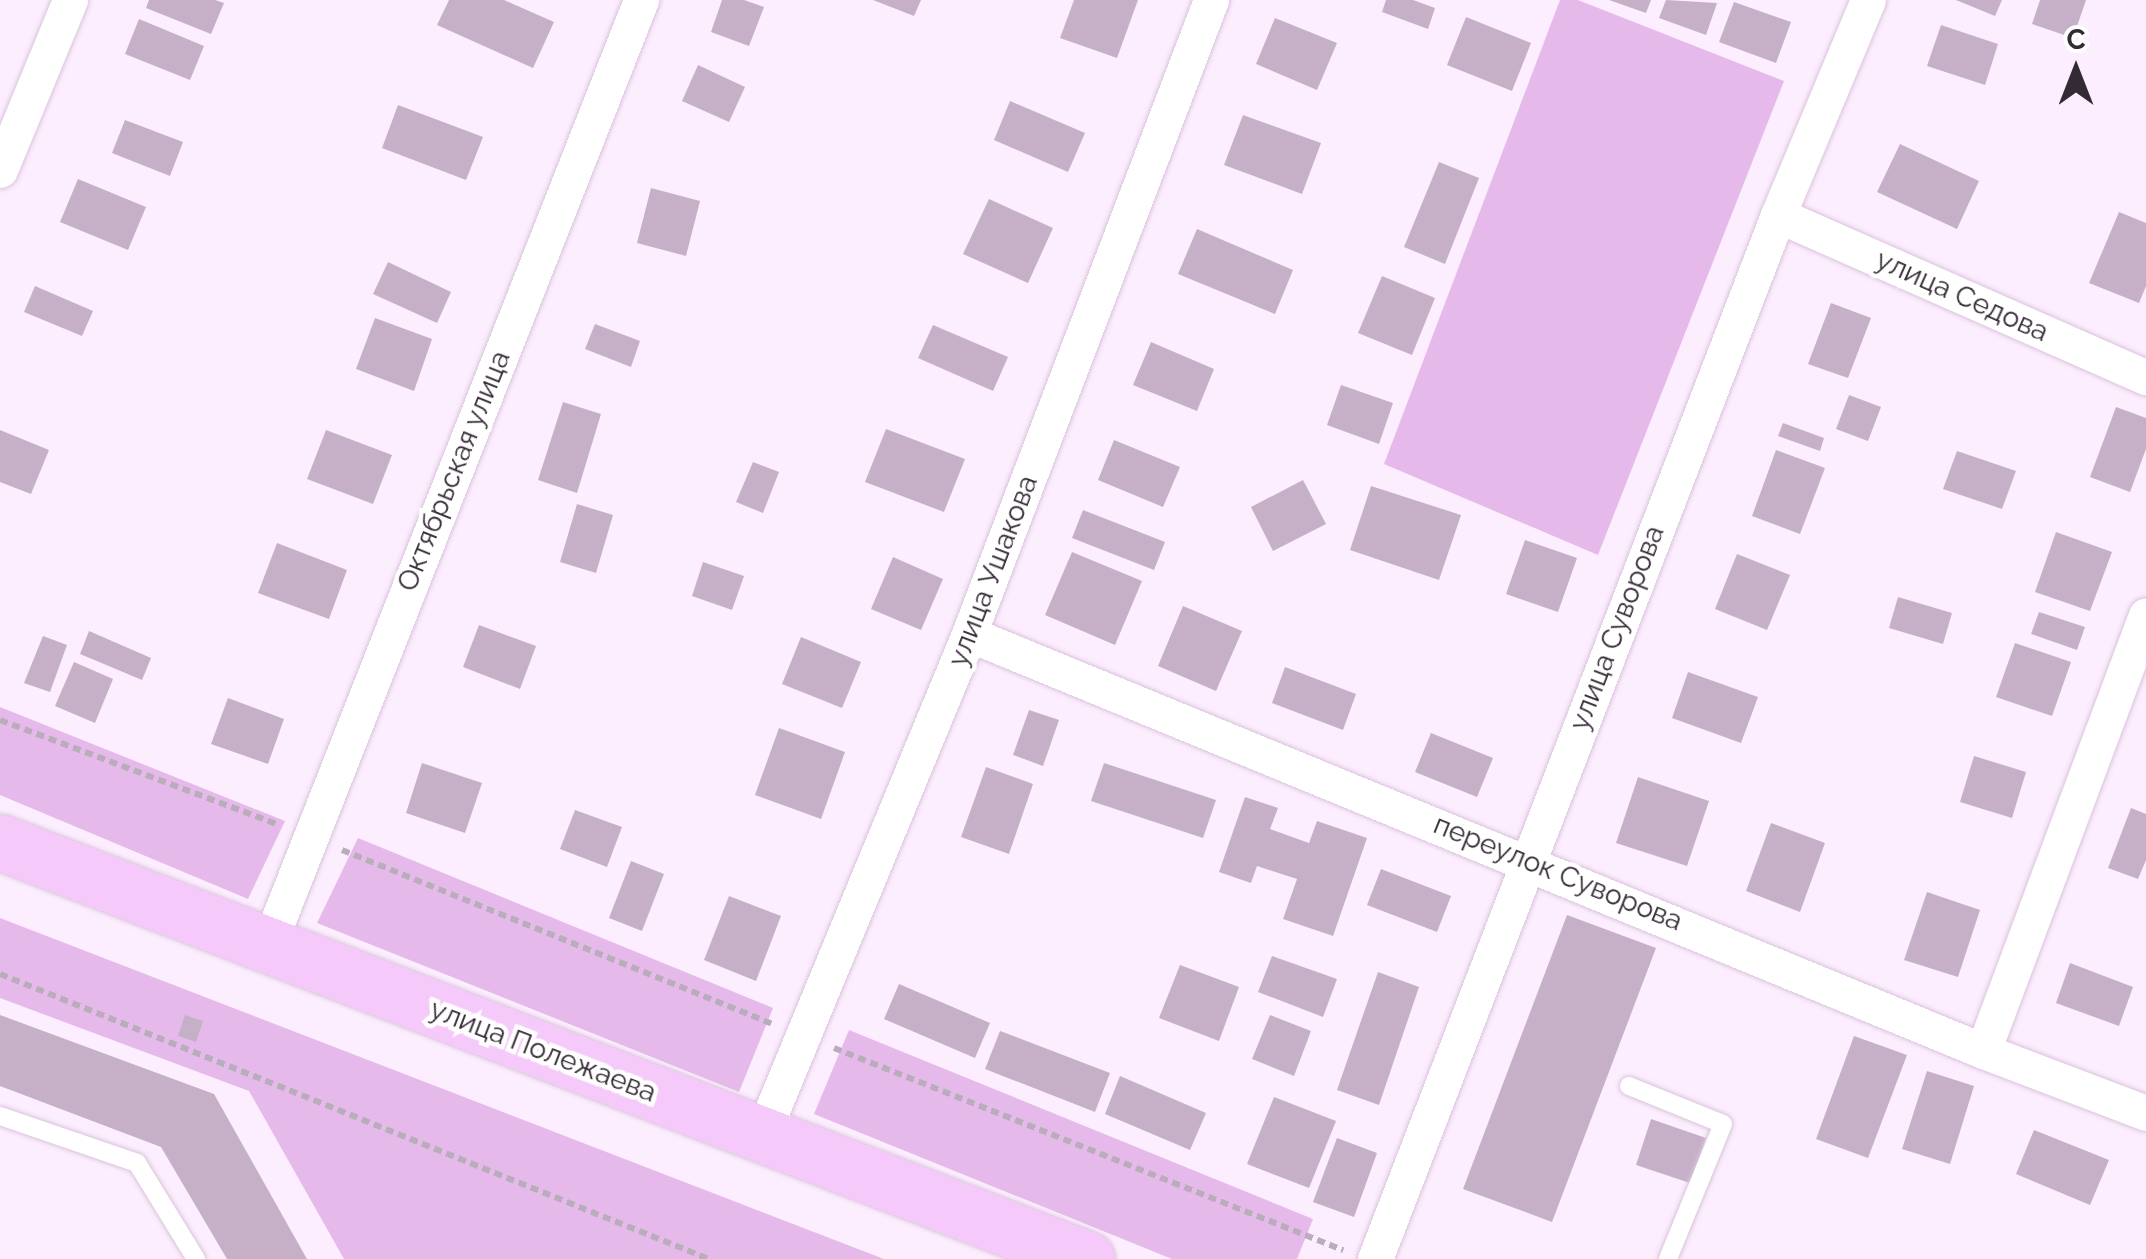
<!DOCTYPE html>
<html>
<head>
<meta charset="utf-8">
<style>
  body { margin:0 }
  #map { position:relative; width:2146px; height:1259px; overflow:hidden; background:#fceefe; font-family:Raleway,sans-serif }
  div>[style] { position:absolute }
  .green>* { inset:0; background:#e5baea }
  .building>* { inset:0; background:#c6b0c8 }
  .path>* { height:6px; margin-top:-3px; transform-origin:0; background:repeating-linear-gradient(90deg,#b9adbb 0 8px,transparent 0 13px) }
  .roads { filter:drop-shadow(0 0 2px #dac3dc) drop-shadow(0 0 2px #dac3dc) }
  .service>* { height:18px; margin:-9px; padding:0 9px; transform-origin:9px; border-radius:9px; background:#fff }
  .minor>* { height:35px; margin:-17.5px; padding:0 17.5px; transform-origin:17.5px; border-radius:17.5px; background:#fff }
  .primary>* { height:55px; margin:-27.5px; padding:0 27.5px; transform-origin:27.5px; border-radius:27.5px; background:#f5cafa }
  span { translate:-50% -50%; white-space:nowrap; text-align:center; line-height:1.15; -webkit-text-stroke:9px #fff; paint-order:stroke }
  .street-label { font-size:28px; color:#332a33 }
  .north { position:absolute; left:2026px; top:20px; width:100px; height:100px; -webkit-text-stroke:8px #fff; paint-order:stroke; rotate:0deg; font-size:28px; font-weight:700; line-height:40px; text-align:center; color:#332a33 }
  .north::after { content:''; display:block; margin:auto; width:35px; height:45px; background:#332a33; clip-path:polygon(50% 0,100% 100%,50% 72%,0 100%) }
</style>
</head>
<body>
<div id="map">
  <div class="green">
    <div style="clip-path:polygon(1560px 0,1578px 0,1784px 81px,1598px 555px,1384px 464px)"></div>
    <div style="clip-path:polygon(0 707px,285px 821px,248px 899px,0 795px)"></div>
    <div style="clip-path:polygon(358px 838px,773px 1008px,739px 1092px,317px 923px)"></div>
    <div style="clip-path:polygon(0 918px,884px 1259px,344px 1259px,249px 1091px,0 998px)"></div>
    <div style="clip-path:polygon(849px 1030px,1313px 1219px,1297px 1259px,1172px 1259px,814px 1114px)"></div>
  </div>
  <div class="building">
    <div style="clip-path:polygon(149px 0,215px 0,224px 3px,211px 34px,146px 8px)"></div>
    <div style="clip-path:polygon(449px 0,504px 0,554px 22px,533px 68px,437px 25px)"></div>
    <div style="clip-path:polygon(722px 0,744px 0,764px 7px,749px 46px,711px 32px)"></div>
    <div style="clip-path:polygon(873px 0,921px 0,914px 16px)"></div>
    <div style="clip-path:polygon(1074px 0,1138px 0,1117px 58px,1060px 38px)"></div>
    <div style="clip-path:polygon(1386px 0,1413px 0,1435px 8px,1428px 29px,1382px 12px)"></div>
    <div style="clip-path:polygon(1609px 0,1651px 0,1646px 13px)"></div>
    <div style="clip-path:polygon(1666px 0,1717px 3px,1706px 35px,1659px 18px)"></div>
    <div style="clip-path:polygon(1956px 0,2002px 0,1995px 16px)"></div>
    <div style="clip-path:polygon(2040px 0,2086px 0,2073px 38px,2032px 24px)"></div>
    <div style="clip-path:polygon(1734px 2px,1791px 22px,1776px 63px,1719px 42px)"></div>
    <div style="clip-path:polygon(1466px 17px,1531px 43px,1512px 91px,1447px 65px)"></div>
    <div style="clip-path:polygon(1275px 18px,1337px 43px,1317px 90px,1256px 64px)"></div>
    <div style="clip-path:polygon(139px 19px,204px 46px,190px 80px,125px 54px)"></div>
    <div style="clip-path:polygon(1941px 25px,1998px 44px,1985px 85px,1927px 66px)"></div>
    <div style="clip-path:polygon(698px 65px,745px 87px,729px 122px,682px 101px)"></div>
    <div style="clip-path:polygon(1010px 101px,1085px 133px,1068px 172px,994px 140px)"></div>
    <div style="clip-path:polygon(398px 105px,483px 137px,466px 180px,382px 148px)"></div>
    <div style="clip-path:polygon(1243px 115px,1321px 143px,1302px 194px,1224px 165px)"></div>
    <div style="clip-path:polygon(125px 120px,183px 142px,170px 176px,112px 153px)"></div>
    <div style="clip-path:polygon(1900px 144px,1979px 181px,1957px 229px,1877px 192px)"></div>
    <div style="clip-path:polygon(1439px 162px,1479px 178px,1445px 264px,1404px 247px)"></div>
    <div style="clip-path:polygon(78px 179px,146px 207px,128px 250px,60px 222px)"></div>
    <div style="clip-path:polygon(651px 188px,700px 201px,686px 256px,637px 243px)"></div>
    <div style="clip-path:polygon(989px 199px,1053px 228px,1028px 283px,963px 254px)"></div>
    <div style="clip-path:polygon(2119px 212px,2146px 223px,2146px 286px,2139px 303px,2089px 283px)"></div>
    <div style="clip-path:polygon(1197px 229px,1293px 270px,1275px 314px,1178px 274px)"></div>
    <div style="clip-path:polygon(388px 262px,451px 292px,437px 323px,373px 294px)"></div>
    <div style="clip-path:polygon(1382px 276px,1435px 298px,1412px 355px,1358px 333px)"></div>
    <div style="clip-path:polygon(35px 286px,93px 311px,82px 336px,24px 312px)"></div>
    <div style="clip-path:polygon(1831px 303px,1871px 318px,1848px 378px,1808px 364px)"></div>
    <div style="clip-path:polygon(375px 318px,432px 339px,414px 391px,356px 369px)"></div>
    <div style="clip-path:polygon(595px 324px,640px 341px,631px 367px,585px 349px)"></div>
    <div style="clip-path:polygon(933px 325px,1008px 357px,993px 391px,918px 358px)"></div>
    <div style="clip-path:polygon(1151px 342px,1214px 369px,1197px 411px,1133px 385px)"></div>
    <div style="clip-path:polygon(1341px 385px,1393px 403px,1379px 444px,1327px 425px)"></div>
    <div style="clip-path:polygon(1849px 395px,1881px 407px,1868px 441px,1836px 429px)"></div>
    <div style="clip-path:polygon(563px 402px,601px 414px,577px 493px,538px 480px)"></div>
    <div style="clip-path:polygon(2116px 407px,2146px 418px,2146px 449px,2130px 492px,2090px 477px)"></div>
    <div style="clip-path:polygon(1783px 423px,1824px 438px,1820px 451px,1778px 436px)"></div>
    <div style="clip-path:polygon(886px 429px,965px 459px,944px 512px,865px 482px)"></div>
    <div style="clip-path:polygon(0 430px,49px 450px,31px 494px,0 482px)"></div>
    <div style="clip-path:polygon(326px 430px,392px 455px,373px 504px,307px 479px)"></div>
    <div style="clip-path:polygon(1114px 440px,1180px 467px,1163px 507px,1098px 480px)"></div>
    <div style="clip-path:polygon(1776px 450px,1825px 468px,1800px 534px,1752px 516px)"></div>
    <div style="clip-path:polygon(1957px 451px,2016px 471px,2002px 509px,1943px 489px)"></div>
    <div style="clip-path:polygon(753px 462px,779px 472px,763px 513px,736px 502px)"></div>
    <div style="clip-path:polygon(1303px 480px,1326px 524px,1273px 551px,1251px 507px)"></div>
    <div style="clip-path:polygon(1371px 486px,1461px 515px,1439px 580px,1350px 550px)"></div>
    <div style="clip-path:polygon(577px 504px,613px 515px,596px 573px,560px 562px)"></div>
    <div style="clip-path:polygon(1083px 510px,1165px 542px,1154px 570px,1072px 538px)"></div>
    <div style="clip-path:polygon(2056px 532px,2112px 552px,2090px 611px,2035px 592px)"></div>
    <div style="clip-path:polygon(1525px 540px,1577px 558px,1558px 612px,1506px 594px)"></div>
    <div style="clip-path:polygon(277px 543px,347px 570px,329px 619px,258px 593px)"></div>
    <div style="clip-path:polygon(1072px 552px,1142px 581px,1115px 645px,1045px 615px)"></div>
    <div style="clip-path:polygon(1737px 554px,1790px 575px,1767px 630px,1715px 609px)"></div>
    <div style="clip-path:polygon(893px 557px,943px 579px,921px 630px,871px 609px)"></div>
    <div style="clip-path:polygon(703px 562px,744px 576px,732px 610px,692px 596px)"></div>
    <div style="clip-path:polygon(1898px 597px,1952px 613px,1943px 644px,1889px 628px)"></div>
    <div style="clip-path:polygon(1183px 606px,1242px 631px,1216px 691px,1158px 666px)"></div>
    <div style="clip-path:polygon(2039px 612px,2085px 627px,2077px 650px,2031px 634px)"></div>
    <div style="clip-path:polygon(479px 625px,536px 646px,520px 689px,463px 667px)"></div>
    <div style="clip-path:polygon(89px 631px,151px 658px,142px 680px,80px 654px)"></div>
    <div style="clip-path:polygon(43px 636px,67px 645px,50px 692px,24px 683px)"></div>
    <div style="clip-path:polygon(801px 637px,861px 662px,842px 708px,782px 684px)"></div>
    <div style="clip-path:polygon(2015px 643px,2071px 662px,2052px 716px,1996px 697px)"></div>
    <div style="clip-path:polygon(74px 662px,113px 679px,95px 723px,55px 706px)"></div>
    <div style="clip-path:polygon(1285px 667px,1356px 694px,1343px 730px,1272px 703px)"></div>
    <div style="clip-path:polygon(1688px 672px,1758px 697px,1741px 743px,1672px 718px)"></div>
    <div style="clip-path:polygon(228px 698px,284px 719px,268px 764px,211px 744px)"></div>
    <div style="clip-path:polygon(1029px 710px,1059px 720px,1043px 766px,1013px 755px)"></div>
    <div style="clip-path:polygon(779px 728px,845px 752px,821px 819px,755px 795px)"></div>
    <div style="clip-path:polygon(1431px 733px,1493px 758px,1477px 797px,1415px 772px)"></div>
    <div style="clip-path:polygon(1974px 756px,2026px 772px,2012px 818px,1960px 802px)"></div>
    <div style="clip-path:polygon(422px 763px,482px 783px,465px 833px,406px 813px)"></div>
    <div style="clip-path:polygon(1104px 763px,1216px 800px,1203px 838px,1091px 801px)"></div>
    <div style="clip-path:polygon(986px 767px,1033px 784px,1009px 854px,961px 837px)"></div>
    <div style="clip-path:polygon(1638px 777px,1709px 801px,1687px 866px,1616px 843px)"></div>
    <div style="clip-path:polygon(1245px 797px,1278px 808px,1270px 829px,1309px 843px,1317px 821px,1367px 838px,1333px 936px,1283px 919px,1297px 879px,1257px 866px,1251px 883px,1219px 872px)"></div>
    <div style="clip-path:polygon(2131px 808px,2146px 814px,2146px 860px,2138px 879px,2108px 868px)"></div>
    <div style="clip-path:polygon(575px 810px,622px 827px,607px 867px,560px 849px)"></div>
    <div style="clip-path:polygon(1771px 823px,1825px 843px,1800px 912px,1746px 891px)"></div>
    <div style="clip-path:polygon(631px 861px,664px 874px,642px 931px,609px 918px)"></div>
    <div style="clip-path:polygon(1381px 869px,1451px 896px,1437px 932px,1367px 905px)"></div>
    <div style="clip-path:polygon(1927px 892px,1980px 910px,1958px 977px,1904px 960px)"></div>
    <div style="clip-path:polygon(729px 896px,781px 916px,756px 981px,704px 960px)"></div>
    <div style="clip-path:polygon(1567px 915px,1656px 948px,1552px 1222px,1463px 1189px)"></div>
    <div style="clip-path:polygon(1272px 956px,1337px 979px,1323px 1017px,1258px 992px)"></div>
    <div style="clip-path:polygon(2070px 963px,2133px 987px,2119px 1026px,2056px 1003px)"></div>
    <div style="clip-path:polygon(1180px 965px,1239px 987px,1219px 1041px,1159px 1018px)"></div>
    <div style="clip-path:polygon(1378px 972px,1419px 987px,1379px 1105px,1337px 1090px)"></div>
    <div style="clip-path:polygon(899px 984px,990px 1023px,975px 1058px,884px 1019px)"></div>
    <div style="clip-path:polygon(0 1015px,214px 1094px,307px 1259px,227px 1259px,161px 1147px,0 1086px)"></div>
    <div style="clip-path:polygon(185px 1015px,203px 1021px,196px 1042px,178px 1036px)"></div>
    <div style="clip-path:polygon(1270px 1015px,1311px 1031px,1294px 1076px,1252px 1059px)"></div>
    <div style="clip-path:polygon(1000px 1031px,1110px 1073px,1095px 1112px,985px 1069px)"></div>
    <div style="clip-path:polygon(1854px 1036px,1907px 1055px,1868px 1158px,1816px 1139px)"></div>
    <div style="clip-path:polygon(1927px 1071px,1974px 1086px,1950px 1164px,1902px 1149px)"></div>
    <div style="clip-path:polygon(1120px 1076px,1206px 1113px,1190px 1150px,1105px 1114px)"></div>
    <div style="clip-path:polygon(1274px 1097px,1336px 1121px,1309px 1188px,1247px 1164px)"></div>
    <div style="clip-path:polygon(1651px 1119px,1706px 1138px,1690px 1183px,1636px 1165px)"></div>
    <div style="clip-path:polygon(2034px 1130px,2109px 1160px,2090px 1205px,2016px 1174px)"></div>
    <div style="clip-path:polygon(1337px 1138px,1377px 1153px,1354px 1217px,1313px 1202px)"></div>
  </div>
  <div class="path">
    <div style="left:0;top:720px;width:298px;rotate:20.6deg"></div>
    <div style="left:342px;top:850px;width:463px;rotate:22deg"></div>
    <div style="left:0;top:974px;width:764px;rotate:21.9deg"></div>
    <div style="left:834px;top:1048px;width:548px;rotate:21.65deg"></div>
  </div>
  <div class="roads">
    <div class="service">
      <div style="left:1629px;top:1086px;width:101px;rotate:22deg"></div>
      <div style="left:1723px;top:1124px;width:146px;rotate:112.2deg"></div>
      <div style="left:0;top:1116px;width:145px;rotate:18.9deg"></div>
      <div style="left:137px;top:1163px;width:113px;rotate:58.4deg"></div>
    </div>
    <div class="minor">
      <div style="left:0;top:170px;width:184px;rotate:-67.6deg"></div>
      <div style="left:1778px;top:215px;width:402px;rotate:23.8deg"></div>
      <div style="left:969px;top:634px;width:1096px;rotate:22.35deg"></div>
      <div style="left:1983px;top:1051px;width:174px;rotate:20.8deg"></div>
      <div style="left:269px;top:943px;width:1014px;rotate:-68.47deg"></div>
      <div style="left:1983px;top:1051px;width:465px;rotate:-69.5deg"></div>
      <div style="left:761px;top:1137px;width:544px;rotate:-67.53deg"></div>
      <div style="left:969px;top:634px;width:679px;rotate:-69.11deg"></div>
      <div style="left:1375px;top:1259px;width:1119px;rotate:-68.89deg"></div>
      <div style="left:1778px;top:215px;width:233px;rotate:-67.3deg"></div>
    </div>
    <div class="primary">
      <div style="left:0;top:842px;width:1164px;rotate:20.99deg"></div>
    </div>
  </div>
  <div class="street-label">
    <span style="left:1962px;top:296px;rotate:24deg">улица Седова</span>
    <span style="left:454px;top:471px;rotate:-68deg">Октябрьская улица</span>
    <span style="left:993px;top:571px;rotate:-69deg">улица Ушакова</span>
    <span style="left:1617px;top:628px;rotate:-69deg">улица Суворова</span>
    <span style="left:1558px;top:873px;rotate:22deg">переулок Суворова</span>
    <span style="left:543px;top:1051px;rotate:21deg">улица Полежаева</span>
  </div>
  <div class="north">С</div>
</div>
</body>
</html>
